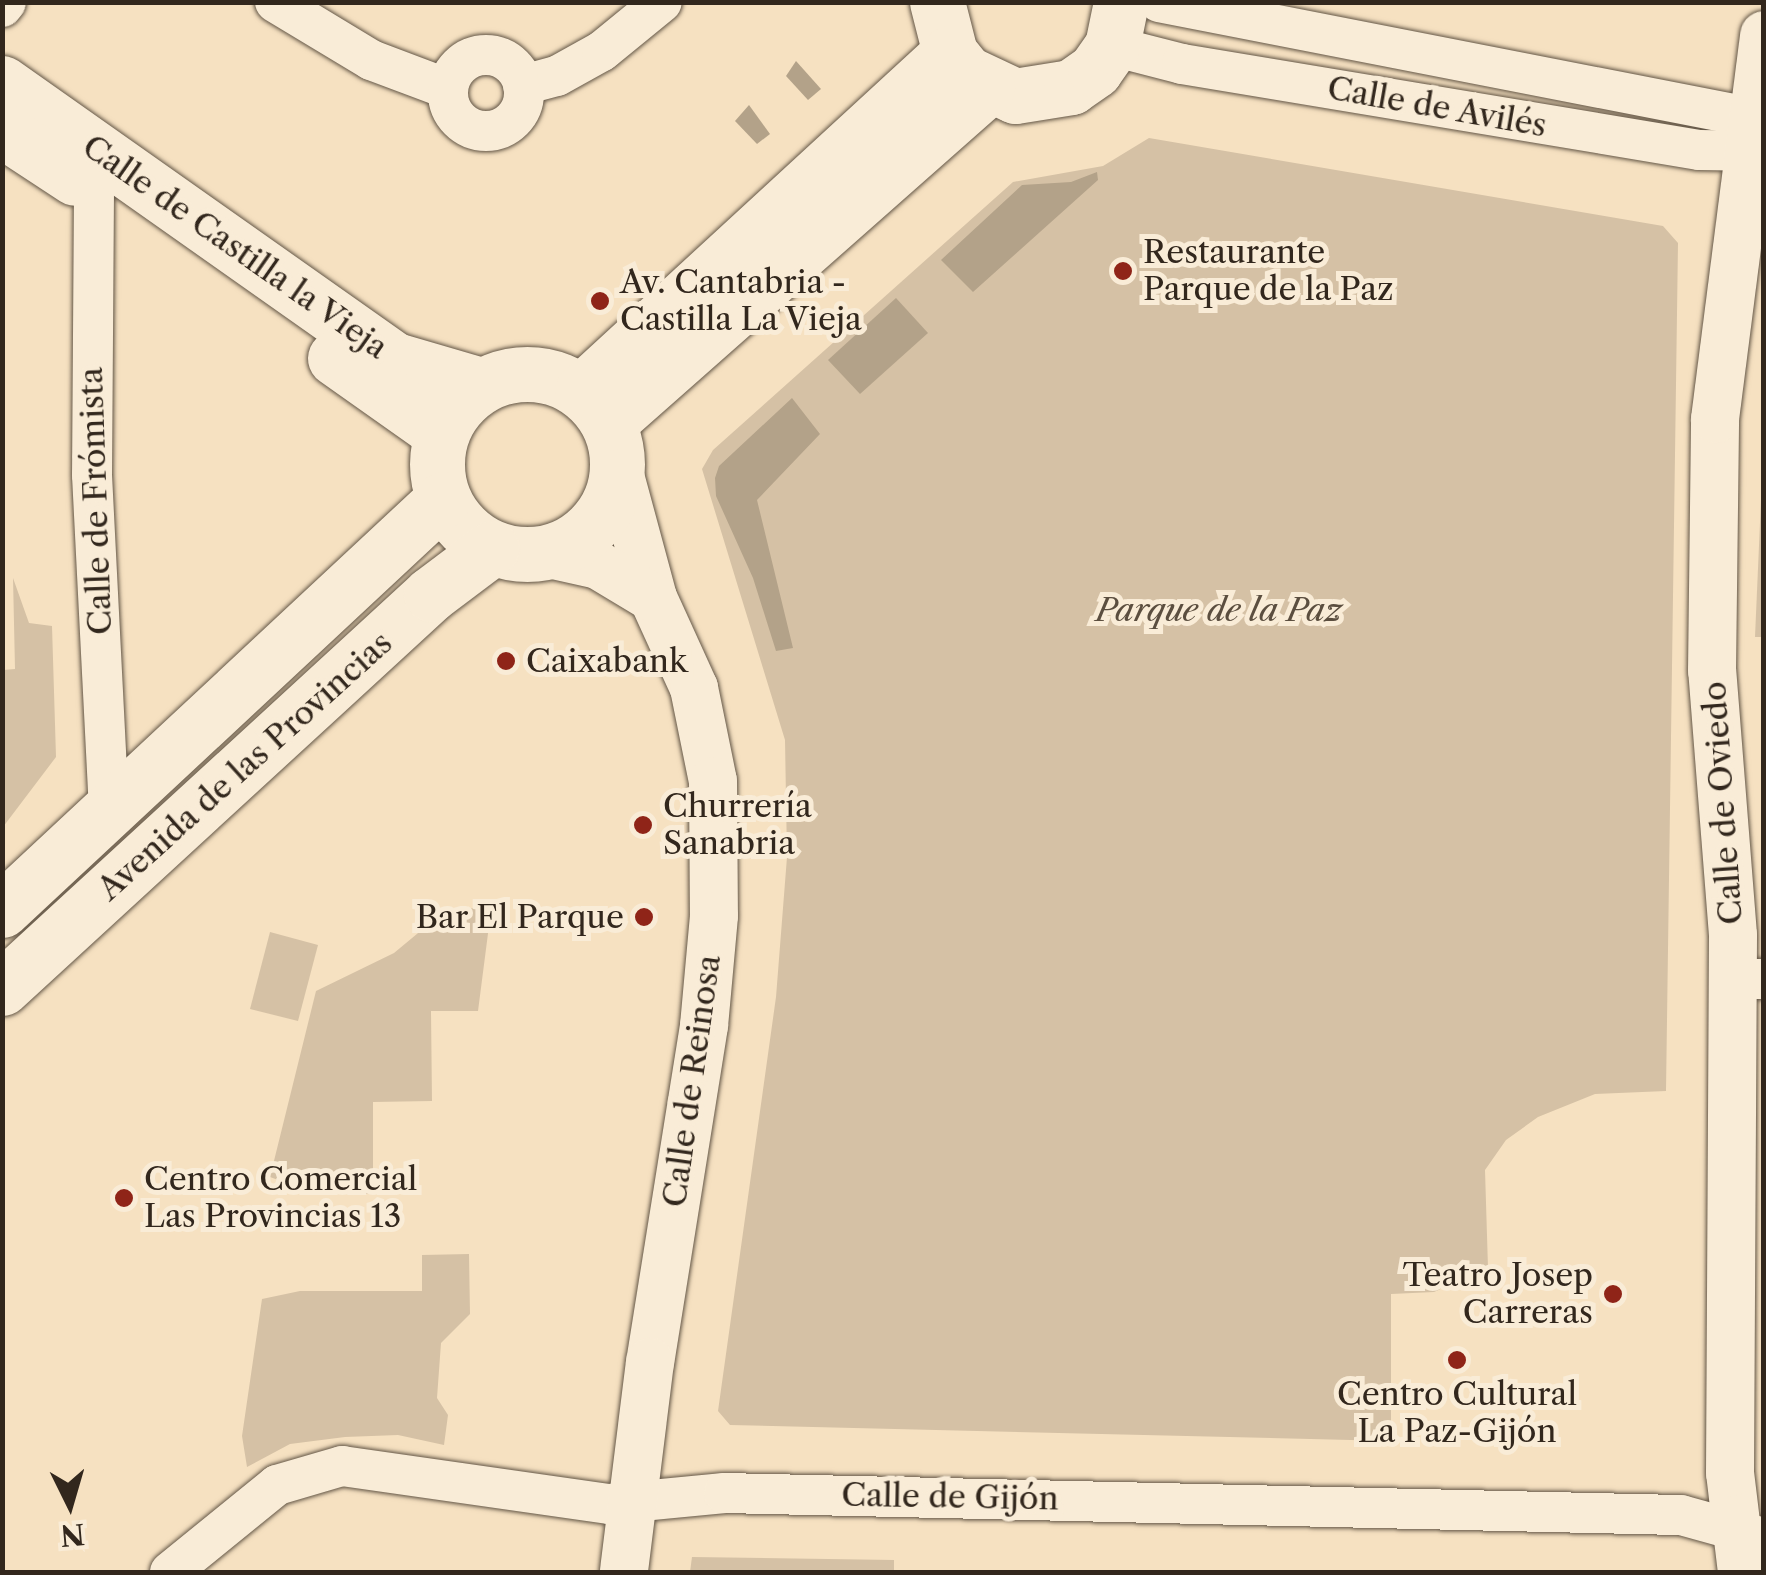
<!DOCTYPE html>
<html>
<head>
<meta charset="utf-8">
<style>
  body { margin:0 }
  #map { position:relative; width:1766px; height:1575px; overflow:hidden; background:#f6e1c1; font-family:"Libre Caslon Text",serif }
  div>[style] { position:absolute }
  .green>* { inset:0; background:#d5c1a5 }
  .water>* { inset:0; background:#b3a289 }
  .roads { filter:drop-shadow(0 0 2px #635646) drop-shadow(0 0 2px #635646) }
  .minor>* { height:40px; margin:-20px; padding:0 20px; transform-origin:20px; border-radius:20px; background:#f9ecd7 }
  .minor>.ring { margin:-20px; padding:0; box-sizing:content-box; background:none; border:40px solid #f9ecd7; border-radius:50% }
  .tertiary>* { height:48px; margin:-24px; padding:0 24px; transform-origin:24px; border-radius:24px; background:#f9ecd7 }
  .secondary>* { height:55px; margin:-27.5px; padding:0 27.5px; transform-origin:27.5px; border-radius:27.5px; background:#f9ecd7 }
  .secondary>.ring { margin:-27.5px; padding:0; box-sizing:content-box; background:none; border:55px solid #f9ecd7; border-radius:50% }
  .dots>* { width:28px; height:28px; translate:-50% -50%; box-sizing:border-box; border:5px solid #f9ecd7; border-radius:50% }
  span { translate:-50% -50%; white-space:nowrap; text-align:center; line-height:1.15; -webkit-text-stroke:10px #f9ecd7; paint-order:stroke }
  .street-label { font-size:32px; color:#32271d }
  .poi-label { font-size:32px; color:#32271d }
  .left { translate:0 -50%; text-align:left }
  .right { translate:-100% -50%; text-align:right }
  .park-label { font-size:32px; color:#5b4e3f; font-style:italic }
  .frame { position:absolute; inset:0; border:5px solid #32271d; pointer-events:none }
  .north { position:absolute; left:20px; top:1455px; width:100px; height:100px; -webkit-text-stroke:8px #f9ecd7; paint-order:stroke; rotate:175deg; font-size:28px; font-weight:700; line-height:40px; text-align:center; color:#32271d }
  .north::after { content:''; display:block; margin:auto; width:35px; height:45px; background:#32271d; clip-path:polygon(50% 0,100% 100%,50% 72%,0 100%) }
</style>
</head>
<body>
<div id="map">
  <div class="green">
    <div style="clip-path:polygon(1149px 138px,1663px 226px,1678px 243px,1666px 1091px,1595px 1094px,1538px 1117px,1506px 1140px,1485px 1170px,1488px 1268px,1434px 1292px,1391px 1294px,1391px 1441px,730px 1425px,718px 1411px,776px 997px,787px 857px,785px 740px,702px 469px,713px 450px,1013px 182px,1103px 166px)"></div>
    <div style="clip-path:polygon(1763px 454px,1764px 637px,1755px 637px)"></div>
    <div style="clip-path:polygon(13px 578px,29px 623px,52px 626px,56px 757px,3px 827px,3px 670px,15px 669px)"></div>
    <div style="clip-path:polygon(478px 908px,490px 918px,478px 1011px,431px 1011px,432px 1101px,373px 1102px,373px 1194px,314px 1193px,270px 1177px,316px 991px,394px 953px,447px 909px)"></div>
    <div style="clip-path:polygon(270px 932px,318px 945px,298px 1021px,250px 1009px)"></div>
    <div style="clip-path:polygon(469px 1254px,470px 1314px,441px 1343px,437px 1398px,448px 1415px,444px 1445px,398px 1435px,345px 1437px,290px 1444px,247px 1467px,242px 1436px,262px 1299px,300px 1291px,422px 1291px,422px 1255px)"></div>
    <div style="clip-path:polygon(692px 1557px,894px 1560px,894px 1572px,690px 1572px)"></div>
  </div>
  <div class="water">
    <div style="clip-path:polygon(796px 61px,821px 89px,808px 100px,786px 76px)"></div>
    <div style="clip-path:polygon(749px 105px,770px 134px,757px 144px,735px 121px)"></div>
    <div style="clip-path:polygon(1097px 172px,1098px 180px,973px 292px,941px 260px,1022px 185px,1071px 182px)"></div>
    <div style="clip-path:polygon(896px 298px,928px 333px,860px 394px,828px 360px)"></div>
    <div style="clip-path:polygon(792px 398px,820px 434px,757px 500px,793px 648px,776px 651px,753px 578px,716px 496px,715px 478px,719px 466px)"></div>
  </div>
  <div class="roads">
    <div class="minor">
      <div style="left:275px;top:2px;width:112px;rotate:31.1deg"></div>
      <div style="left:371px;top:60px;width:82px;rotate:20.6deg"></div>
      <div style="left:1159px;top:2px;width:616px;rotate:11.04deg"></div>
      <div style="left:2px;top:7px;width:6px;rotate:-51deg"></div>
      <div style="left:1112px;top:46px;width:72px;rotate:14.4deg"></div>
      <div style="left:1182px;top:64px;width:524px;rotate:9.44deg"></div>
      <div style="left:1699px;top:150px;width:65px;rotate:0.9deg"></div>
      <div class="ring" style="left:448px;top:55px;width:36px;height:36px"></div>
      <div style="left:523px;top:85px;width:35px;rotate:-15deg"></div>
      <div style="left:557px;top:76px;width:51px;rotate:-29.1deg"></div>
      <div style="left:602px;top:51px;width:77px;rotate:-39.2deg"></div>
      <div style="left:94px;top:191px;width:284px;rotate:90.4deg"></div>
      <div style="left:92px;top:475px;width:336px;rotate:87.1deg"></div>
      <div style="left:1732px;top:979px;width:32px"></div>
      <div style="left:170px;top:1572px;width:138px;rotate:-39.1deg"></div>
      <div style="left:277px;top:1485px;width:68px;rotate:-16.3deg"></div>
      <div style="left:342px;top:1466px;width:271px;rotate:8.1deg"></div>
      <div style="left:610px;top:1504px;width:115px;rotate:-5.5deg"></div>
      <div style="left:724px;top:1493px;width:957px;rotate:1.32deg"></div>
      <div style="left:1681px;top:1515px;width:86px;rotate:15.5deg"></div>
    </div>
    <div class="tertiary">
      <div style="left:618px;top:468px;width:135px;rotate:74.9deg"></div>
      <div style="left:653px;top:598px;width:99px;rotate:65.5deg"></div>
      <div style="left:694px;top:688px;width:95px;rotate:78.5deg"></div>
      <div style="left:713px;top:781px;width:135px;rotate:89.6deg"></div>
      <div style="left:714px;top:916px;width:110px;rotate:95.2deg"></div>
      <div style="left:704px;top:1026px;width:340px;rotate:99.1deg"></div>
      <div style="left:650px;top:1362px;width:212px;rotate:97.1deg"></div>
      <div style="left:545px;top:553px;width:54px;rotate:12.8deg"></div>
      <div style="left:598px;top:565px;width:64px;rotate:31deg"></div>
      <div style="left:1742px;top:1572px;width:100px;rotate:-96.9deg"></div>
      <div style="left:1730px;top:1473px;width:538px;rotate:-89.68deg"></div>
      <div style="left:1733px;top:935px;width:265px;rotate:-94.5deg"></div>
      <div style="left:1712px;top:671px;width:252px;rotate:-89.3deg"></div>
      <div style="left:1715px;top:419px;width:387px;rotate:-82.7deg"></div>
    </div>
    <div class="secondary">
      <div style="left:937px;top:2px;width:53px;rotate:75.7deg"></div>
      <div style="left:950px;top:53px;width:26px;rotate:51deg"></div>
      <div style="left:966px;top:73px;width:54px;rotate:25.1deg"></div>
      <div style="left:1015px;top:96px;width:57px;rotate:-9.1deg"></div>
      <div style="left:1071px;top:87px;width:29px;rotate:-35deg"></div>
      <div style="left:1095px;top:70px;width:29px;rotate:-55deg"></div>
      <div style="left:1112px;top:46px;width:45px;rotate:-78.4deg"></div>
      <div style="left:2px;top:83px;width:481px;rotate:35.2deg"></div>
      <div style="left:395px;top:360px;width:90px;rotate:16.2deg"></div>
      <div style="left:2px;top:130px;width:87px;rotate:33.3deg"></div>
      <div style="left:335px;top:358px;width:130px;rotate:35.3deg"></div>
      <div class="ring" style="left:437px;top:374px;width:125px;height:125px"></div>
      <div style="left:582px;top:391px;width:500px;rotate:-42.6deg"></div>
      <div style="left:608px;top:423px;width:506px;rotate:-41.47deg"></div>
      <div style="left:2px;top:910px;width:603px;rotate:-42.98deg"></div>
      <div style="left:2px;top:988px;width:582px;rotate:-42.56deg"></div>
      <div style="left:431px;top:594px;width:76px;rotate:-37deg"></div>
    </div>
  </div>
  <div class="dots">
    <div style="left:1123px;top:271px;background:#8f2418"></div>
    <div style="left:600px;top:301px;background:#8f2418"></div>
    <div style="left:506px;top:661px;background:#8f2418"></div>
    <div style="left:643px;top:825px;background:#8f2418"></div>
    <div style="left:644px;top:917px;background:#8f2418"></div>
    <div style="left:124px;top:1198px;background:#8f2418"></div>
    <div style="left:1613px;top:1294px;background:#8f2418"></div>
    <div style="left:1457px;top:1360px;background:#8f2418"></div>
  </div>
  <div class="street-label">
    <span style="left:1437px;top:107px;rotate:10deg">Calle de Avilés</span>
    <span style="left:235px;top:247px;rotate:35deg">Calle de Castilla la Vieja</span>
    <span style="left:96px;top:501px;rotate:-92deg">Calle de Frómista</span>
    <span style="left:245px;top:766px;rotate:-42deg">Avenida de las Provincias</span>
    <span style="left:1723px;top:803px;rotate:-94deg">Calle de Oviedo</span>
    <span style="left:692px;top:1081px;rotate:-82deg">Calle de Reinosa</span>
    <span style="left:950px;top:1497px;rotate:1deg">Calle de Gijón</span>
  </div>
  <div class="poi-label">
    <span class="left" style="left:1143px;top:271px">Restaurante<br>Parque de la Paz</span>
    <span class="left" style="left:620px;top:301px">Av. Cantabria -<br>Castilla La Vieja</span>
    <span class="left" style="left:526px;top:661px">Caixabank</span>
    <span class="left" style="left:663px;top:825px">Churrería<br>Sanabria</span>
    <span class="right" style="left:624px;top:917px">Bar El Parque</span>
    <span class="left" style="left:144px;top:1198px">Centro Comercial<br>Las Provincias 13</span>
    <span class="right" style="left:1593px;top:1294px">Teatro Josep<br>Carreras</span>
    <span style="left:1457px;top:1413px">Centro Cultural<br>La Paz-Gijón</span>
  </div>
  <div class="park-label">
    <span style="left:1219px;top:610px">Parque de la Paz</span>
  </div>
  <div class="frame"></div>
  <div class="north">N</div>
</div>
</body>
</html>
